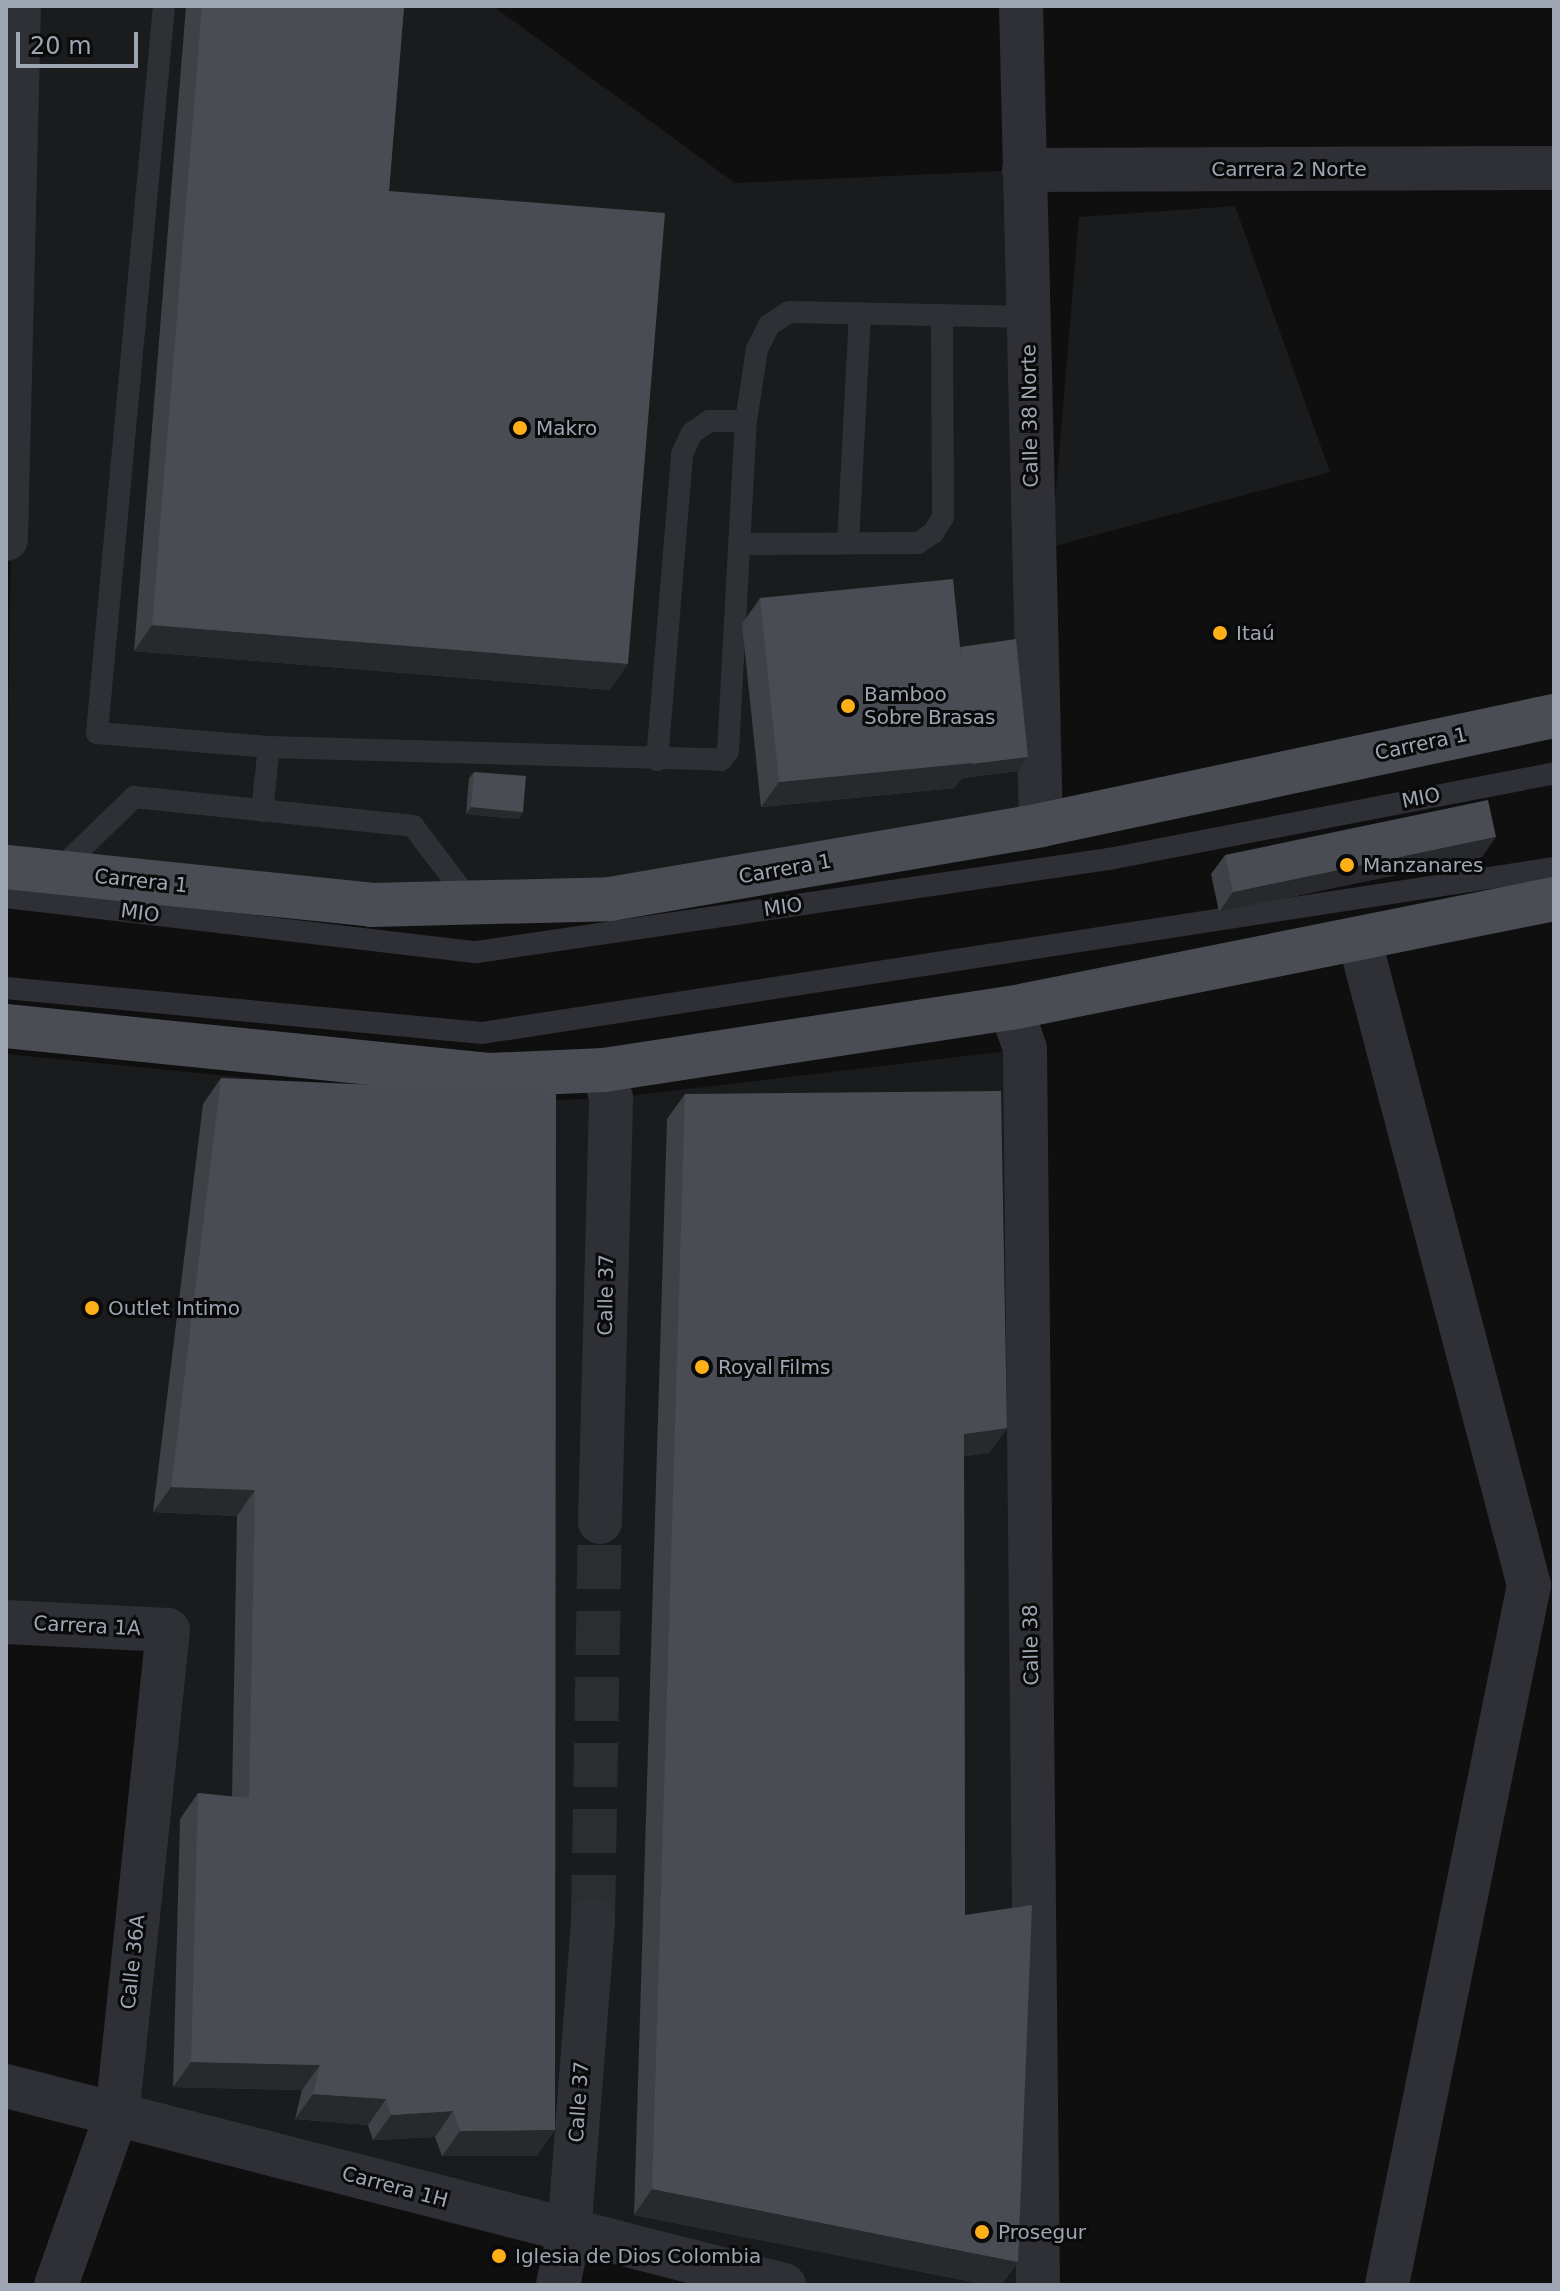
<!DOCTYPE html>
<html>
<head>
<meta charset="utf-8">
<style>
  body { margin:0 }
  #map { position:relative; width:1560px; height:2291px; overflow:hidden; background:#0f0f10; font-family:"DejaVu Sans",sans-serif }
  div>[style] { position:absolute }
  .built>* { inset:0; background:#1a1b1d }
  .street-tunnel>* { height:44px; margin-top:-22px; transform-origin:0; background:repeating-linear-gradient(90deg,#2c2d31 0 44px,transparent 0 66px) }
  .lane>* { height:22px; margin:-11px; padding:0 11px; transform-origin:11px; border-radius:11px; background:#2f3036 }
  .street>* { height:44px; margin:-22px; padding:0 22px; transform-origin:22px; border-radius:22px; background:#2f3036 }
  .primary>* { height:44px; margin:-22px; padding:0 22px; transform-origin:22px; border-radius:22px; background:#4b4d55 }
  .wall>* { inset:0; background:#3f4146 }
  .shaded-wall>* { inset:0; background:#28292c }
  .building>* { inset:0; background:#494c52 }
  .dots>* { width:22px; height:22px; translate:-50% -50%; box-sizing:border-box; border:4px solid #0a0a0b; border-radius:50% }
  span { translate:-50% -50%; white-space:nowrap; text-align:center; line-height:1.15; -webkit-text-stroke:6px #0a0a0b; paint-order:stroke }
  .street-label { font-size:20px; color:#9ea5b3 }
  .poi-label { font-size:20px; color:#9ea5b3 }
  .left { translate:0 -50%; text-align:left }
  .frame { position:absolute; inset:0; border:8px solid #9ea5b3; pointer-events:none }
  .scale { position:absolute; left:16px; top:32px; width:122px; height:36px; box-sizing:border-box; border:4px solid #9ea5b3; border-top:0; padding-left:10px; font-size:24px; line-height:28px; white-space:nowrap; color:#9ea5b3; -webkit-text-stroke:6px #0a0a0b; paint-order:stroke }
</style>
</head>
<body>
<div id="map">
  <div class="built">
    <div style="clip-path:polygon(19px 6px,493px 6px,735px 183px,1024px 170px,1041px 825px,610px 899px,6px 867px)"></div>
    <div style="clip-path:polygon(1235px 206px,1330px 472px,1051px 547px,1079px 217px)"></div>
    <div style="clip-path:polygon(1025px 1049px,1038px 2285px,784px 2285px,117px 2113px,168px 1631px,6px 1622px,6px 1054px,492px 1102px,611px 1098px)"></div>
  </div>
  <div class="street-tunnel">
    <div style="left:593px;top:1919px;width:397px;rotate:-89deg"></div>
  </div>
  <div class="lane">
    <div style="left:164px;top:6px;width:730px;rotate:95.27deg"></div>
    <div style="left:97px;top:733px;width:173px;rotate:4.7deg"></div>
    <div style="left:848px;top:542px;width:229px;rotate:-87deg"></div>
    <div style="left:742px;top:544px;width:176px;rotate:-0.3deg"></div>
    <div style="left:918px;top:543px;width:18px;rotate:-34deg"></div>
    <div style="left:933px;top:533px;width:19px;rotate:-58deg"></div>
    <div style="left:943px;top:517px;width:200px;rotate:-90.3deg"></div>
    <div style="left:657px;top:760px;width:307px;rotate:-85.3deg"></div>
    <div style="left:682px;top:454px;width:23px;rotate:-65deg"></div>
    <div style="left:692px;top:433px;width:21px;rotate:-35deg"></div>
    <div style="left:709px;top:421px;width:37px"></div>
    <div style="left:262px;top:811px;width:64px;rotate:-83.8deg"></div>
    <div style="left:269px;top:747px;width:452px;rotate:1.6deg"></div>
    <div style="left:721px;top:760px;width:11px;rotate:-52deg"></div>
    <div style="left:728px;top:751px;width:330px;rotate:-86.9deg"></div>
    <div style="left:746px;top:421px;width:73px;rotate:-81.3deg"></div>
    <div style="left:757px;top:349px;width:27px;rotate:-63deg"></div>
    <div style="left:769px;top:325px;width:24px;rotate:-33deg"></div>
    <div style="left:789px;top:312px;width:239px;rotate:1.2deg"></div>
    <div style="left:58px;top:871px;width:106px;rotate:-44.2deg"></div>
    <div style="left:134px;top:797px;width:281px;rotate:5.9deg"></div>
    <div style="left:413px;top:826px;width:99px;rotate:52.8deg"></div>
    <div style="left:6px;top:897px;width:474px;rotate:6.7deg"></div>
    <div style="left:477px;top:952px;width:639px;rotate:-8.37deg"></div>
    <div style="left:1109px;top:859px;width:453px;rotate:-10.9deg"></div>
    <div style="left:6px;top:988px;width:478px;rotate:5.4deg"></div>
    <div style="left:482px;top:1033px;width:1085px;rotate:-8.75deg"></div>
  </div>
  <div class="street">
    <div style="left:1021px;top:6px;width:819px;rotate:88.6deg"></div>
    <div style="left:1024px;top:170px;width:530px;rotate:-0.22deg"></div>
    <div style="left:6px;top:539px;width:533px;rotate:-88.6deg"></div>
    <div style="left:1359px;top:938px;width:669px;rotate:75.28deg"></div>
    <div style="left:1529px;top:1585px;width:714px;rotate:101.47deg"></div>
    <div style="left:1011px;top:1008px;width:43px;rotate:71.1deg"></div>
    <div style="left:1025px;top:1049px;width:1236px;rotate:89.4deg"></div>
    <div style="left:600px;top:1522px;width:424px;rotate:-88.5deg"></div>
    <div style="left:611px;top:1098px;width:29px;rotate:-104deg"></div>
    <div style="left:6px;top:1622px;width:162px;rotate:2.8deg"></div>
    <div style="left:168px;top:1630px;width:486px;rotate:96deg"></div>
    <div style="left:117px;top:2113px;width:182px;rotate:109.5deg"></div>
    <div style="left:6px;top:2086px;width:803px;rotate:14.35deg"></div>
    <div style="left:558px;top:2285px;width:52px;rotate:-77.8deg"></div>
    <div style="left:569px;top:2234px;width:316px;rotate:-85.6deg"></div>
  </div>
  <div class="primary">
    <div style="left:6px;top:867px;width:367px;rotate:5.9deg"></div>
    <div style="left:371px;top:905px;width:239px;rotate:-1.4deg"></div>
    <div style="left:610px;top:899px;width:437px;rotate:-9.7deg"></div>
    <div style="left:1041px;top:825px;width:524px;rotate:-12deg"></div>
    <div style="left:6px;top:1026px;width:485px;rotate:5.8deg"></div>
    <div style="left:489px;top:1075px;width:115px;rotate:-2.5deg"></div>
    <div style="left:604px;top:1070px;width:412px;rotate:-8.7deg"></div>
    <div style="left:1011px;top:1008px;width:554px;rotate:-11.35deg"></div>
  </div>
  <div class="wall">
    <div style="clip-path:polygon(186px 6px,404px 6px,389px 191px,610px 690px,134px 651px)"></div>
    <div style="clip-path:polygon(760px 598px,960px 647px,1019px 771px,962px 778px,954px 788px,761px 807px,742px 624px)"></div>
    <div style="clip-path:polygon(474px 772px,523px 812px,518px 819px,466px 814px,469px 778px)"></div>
    <div style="clip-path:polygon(1225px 855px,1482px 857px,1219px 912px,1211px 874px)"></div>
    <div style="clip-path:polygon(221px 1078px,537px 2156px,442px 2156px,435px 2137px,373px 2140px,368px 2125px,295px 2119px,302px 2090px,173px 2087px,180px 1819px,198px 1793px,232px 1797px,237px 1516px,153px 1512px,203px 1104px)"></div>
    <div style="clip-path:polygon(685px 1094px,1007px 1428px,989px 1453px,964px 1456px,965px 1915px,1018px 2262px,1001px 2285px,988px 2285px,634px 2215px,667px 1119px)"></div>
  </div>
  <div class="shaded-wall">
    <div style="clip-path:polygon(152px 625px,628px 664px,610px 690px,134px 651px)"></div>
    <div style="clip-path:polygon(1028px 757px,1019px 771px,962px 778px,954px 788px,761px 807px,779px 782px)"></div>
    <div style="clip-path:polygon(471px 807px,523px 812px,518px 819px,466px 814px)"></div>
    <div style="clip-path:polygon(1496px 837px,1482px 857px,1219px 912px,1233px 892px)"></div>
    <div style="clip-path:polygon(1007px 1428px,989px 1453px,946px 1459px,964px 1434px)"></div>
    <div style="clip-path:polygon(171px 1487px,255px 1490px,237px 1516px,153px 1512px)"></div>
    <div style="clip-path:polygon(191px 2062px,320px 2065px,302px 2090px,173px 2087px)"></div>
    <div style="clip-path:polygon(313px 2094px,386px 2099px,368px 2125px,295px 2119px)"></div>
    <div style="clip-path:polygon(453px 2111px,435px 2137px,373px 2140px,391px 2115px)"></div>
    <div style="clip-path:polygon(555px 2130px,537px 2156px,442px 2156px,460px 2131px)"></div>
    <div style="clip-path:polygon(652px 2189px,1018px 2262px,1001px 2285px,988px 2285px,634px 2215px)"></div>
  </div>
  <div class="building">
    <div style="clip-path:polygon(202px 6px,404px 6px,389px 191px,665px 213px,628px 664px,152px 625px)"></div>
    <div style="clip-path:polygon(953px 579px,972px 763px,779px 782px,760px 598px)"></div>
    <div style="clip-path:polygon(1016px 639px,1028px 757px,971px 764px,972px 763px,960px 647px)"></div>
    <div style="clip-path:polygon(474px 772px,526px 776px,523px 812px,471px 807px)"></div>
    <div style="clip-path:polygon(1488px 800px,1496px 837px,1233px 892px,1225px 855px)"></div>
    <div style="clip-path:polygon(221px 1078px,556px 1093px,555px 2130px,460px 2131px,453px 2111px,391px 2115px,386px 2099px,313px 2094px,320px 2065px,191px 2062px,198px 1793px,249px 1798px,255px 1490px,171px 1487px)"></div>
    <div style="clip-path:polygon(1001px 1091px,1007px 1428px,964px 1434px,965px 1915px,1032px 1905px,1018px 2262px,652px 2189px,685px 1094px)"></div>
  </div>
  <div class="dots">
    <div style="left:520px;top:428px;background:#ffb018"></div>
    <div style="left:1220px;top:633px;background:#ffb018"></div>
    <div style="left:848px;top:706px;background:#ffb018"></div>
    <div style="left:1347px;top:865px;background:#ffb018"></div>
    <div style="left:92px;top:1308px;background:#ffb018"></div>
    <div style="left:702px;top:1367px;background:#ffb018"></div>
    <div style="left:982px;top:2232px;background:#ffb018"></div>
    <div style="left:499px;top:2256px;background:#ffb018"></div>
  </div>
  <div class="street-label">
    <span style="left:1289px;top:169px">Carrera 2 Norte</span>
    <span style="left:1030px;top:416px;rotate:-91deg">Calle 38 Norte</span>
    <span style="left:1421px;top:744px;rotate:-12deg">Carrera 1</span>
    <span style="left:1421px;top:798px;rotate:-11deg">MIO</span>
    <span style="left:785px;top:869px;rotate:-10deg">Carrera 1</span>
    <span style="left:141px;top:881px;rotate:6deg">Carrera 1</span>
    <span style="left:783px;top:907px;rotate:-8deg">MIO</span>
    <span style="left:140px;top:913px;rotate:7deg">MIO</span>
    <span style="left:606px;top:1295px;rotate:-89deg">Calle 37</span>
    <span style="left:87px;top:1626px;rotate:3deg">Carrera 1A</span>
    <span style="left:1031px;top:1645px;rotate:-91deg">Calle 38</span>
    <span style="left:133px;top:1962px;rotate:-84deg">Calle 36A</span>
    <span style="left:579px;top:2102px;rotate:-86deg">Calle 37</span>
    <span style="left:395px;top:2187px;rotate:15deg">Carrera 1H</span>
  </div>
  <div class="poi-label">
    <span class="left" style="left:536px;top:428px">Makro</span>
    <span class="left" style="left:1236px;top:633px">Itaú</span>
    <span class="left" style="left:864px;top:706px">Bamboo<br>Sobre Brasas</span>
    <span class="left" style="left:1363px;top:865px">Manzanares</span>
    <span class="left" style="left:108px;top:1308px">Outlet Intimo</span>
    <span class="left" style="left:718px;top:1367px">Royal Films</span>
    <span class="left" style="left:998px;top:2232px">Prosegur</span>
    <span class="left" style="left:515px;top:2256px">Iglesia de Dios Colombia</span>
  </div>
  <div class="frame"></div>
  <div class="scale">20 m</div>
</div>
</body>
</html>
